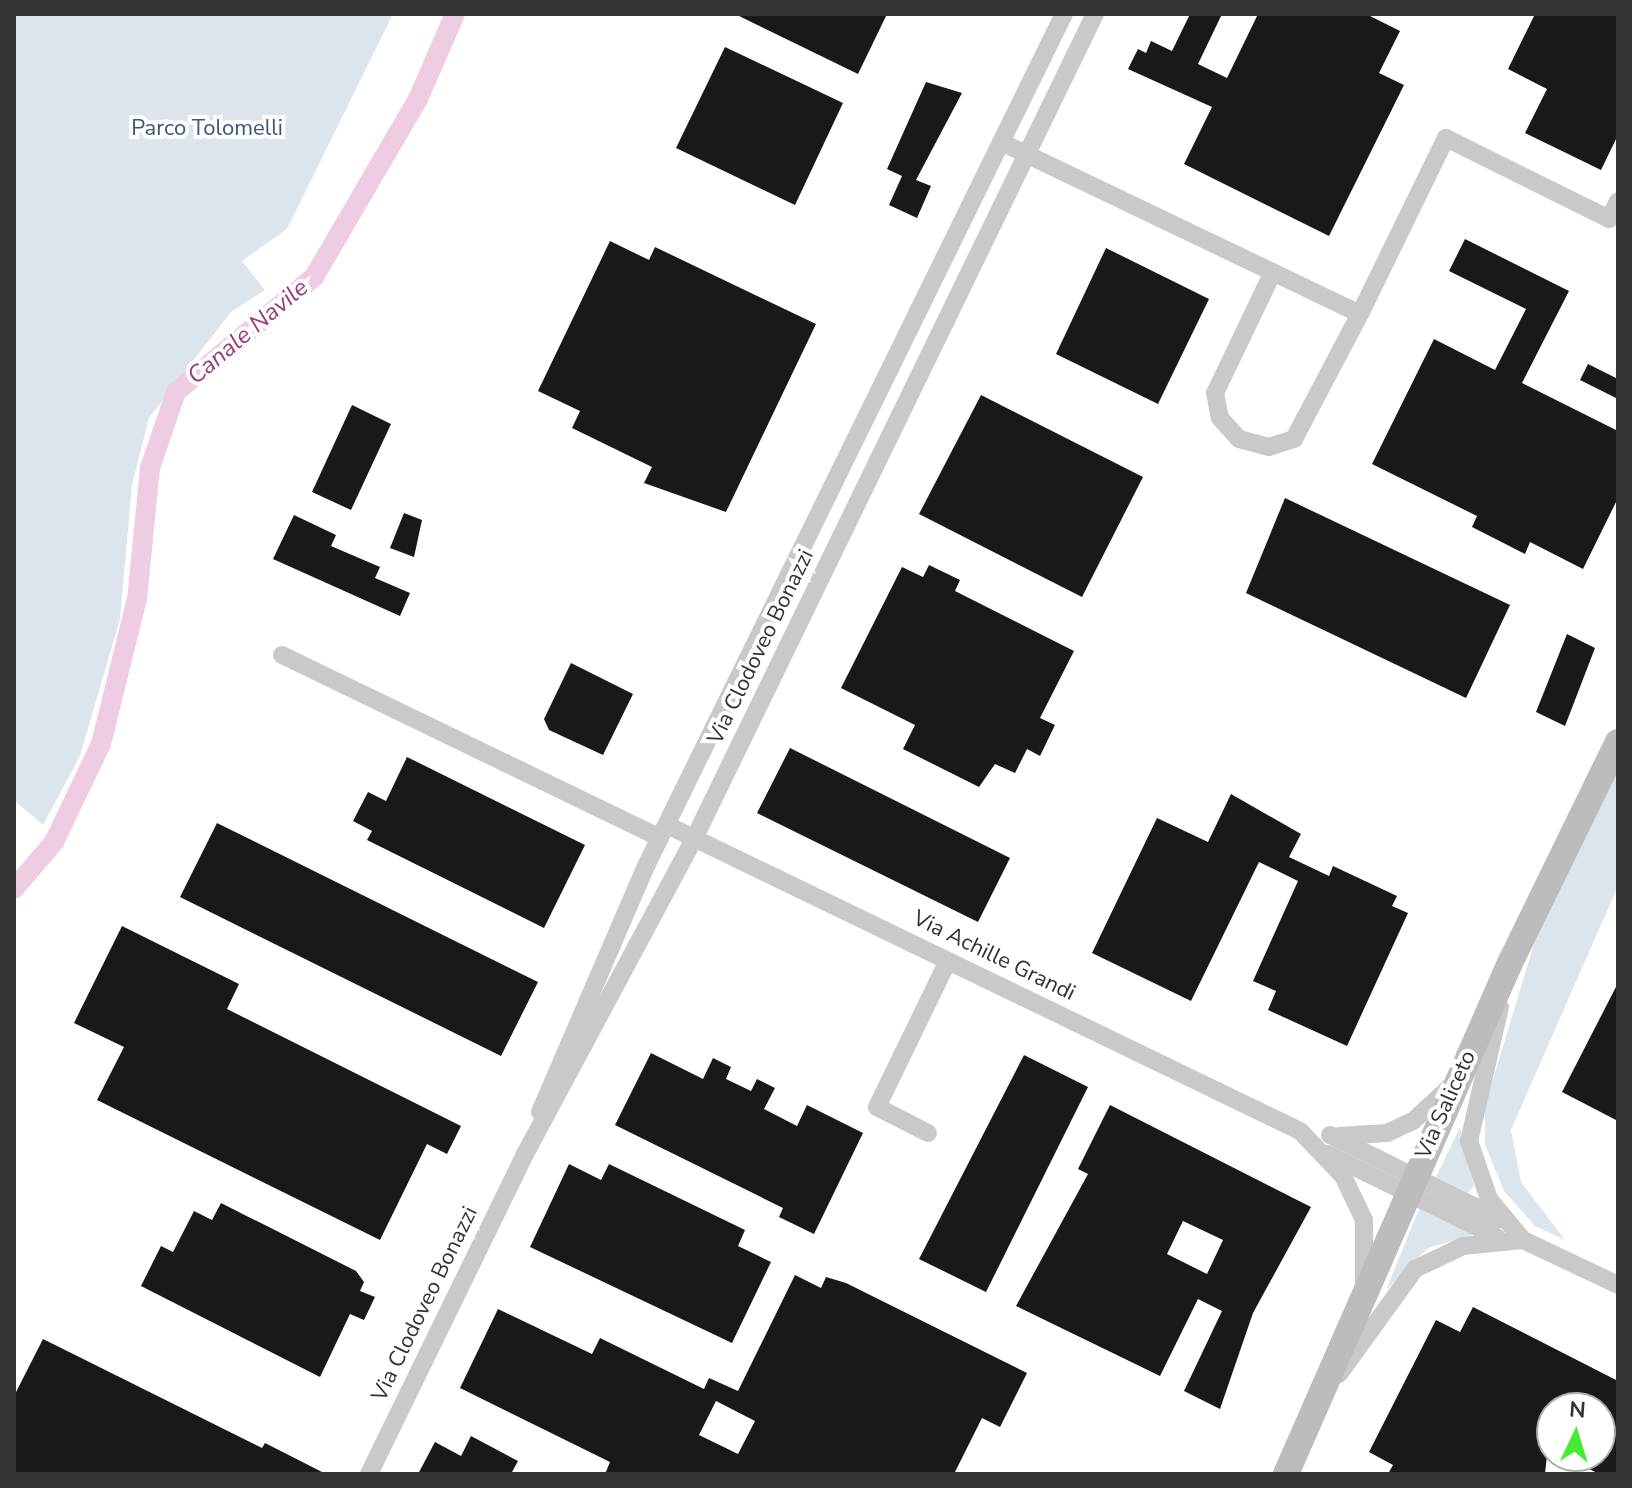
<!DOCTYPE html>
<html>
<head>
<meta charset="utf-8">
<style>
  body { margin:0 }
  #map { position:relative; width:1632px; height:1488px; overflow:hidden; background:#fff; font-family:"Nunito Sans",sans-serif }
  div>[style] { position:absolute }
  .green>* { inset:0; background:#dde5ec }
  .canal>* { height:20px; margin:-10px; padding:0 10px; transform-origin:10px; border-radius:10px; background:#eecce2 }
  .building>* { inset:0; background:#191919 }
  .street>* { height:18px; margin:-9px; padding:0 9px; transform-origin:9px; border-radius:9px; background:#c9c9c9 }
  .secondary>* { height:26px; margin:-13px; padding:0 13px; transform-origin:13px; border-radius:13px; background:#bcbcbc }
  span { translate:-50% -50%; white-space:nowrap; text-align:center; line-height:1.15; -webkit-text-stroke:8px #fff; paint-order:stroke }
  .park-label { font-size:22px; color:#3d5670 }
  .street-label { font-size:22px; color:#323232 }
  .water-label { font-size:24px; color:#983c77; font-style:italic }
  .frame { position:absolute; inset:0; border:16px solid #323232; pointer-events:none }
  .north { position:absolute; left:1536px; top:1392px; width:80px; height:80px; box-sizing:border-box; background:#fff; border:2px solid #adadad; border-radius:50%; rotate:4deg; font-size:22px; font-weight:700; line-height:32px; text-align:center; color:#323232 }
  .north::after { content:''; display:block; margin:auto; width:28px; height:36px; background:#45ea32; clip-path:polygon(50% 0,100% 100%,50% 72%,0 100%) }
</style>
</head>
<body>
<div id="map">
  <div class="green">
    <div style="clip-path:polygon(14px 14px,393px 14px,287px 229px,242px 261px,265px 290px,231px 312px,149px 418px,132px 485px,120px 619px,80px 756px,43px 825px,14px 800px)"></div>
    <div style="clip-path:polygon(1618px 767px,1618px 886px,1511px 1130px,1521px 1182px,1565px 1240px,1535px 1226px,1504px 1191px,1485px 1145px,1485px 1106px,1534px 944px)"></div>
    <div style="clip-path:polygon(1460px 1127px,1474px 1186px,1468px 1193px,1436px 1177px)"></div>
    <div style="clip-path:polygon(1419px 1209px,1473px 1235px,1428px 1248px,1386px 1290px)"></div>
  </div>
  <div class="canal">
    <div style="left:14px;top:889px;width:62px;rotate:-49.6deg"></div>
    <div style="left:54px;top:842px;width:109px;rotate:-64.4deg"></div>
    <div style="left:101px;top:744px;width:149px;rotate:-76.1deg"></div>
    <div style="left:137px;top:599px;width:132px;rotate:-84.3deg"></div>
    <div style="left:150px;top:468px;width:80px;rotate:-71.1deg"></div>
    <div style="left:176px;top:392px;width:180px;rotate:-39.8deg"></div>
    <div style="left:314px;top:277px;width:206px;rotate:-59.7deg"></div>
    <div style="left:418px;top:99px;width:93px;rotate:-66.5deg"></div>
  </div>
  <div class="building">
    <div style="clip-path:polygon(735px 14px,887px 14px,858px 74px)"></div>
    <div style="clip-path:polygon(1190px 14px,1222px 14px,1198px 64px,1227px 78px,1258px 14px,1366px 14px,1400px 31px,1379px 73px,1404px 85px,1329px 236px,1184px 164px,1212px 107px,1128px 69px,1138px 49px,1146px 53px,1151px 41px,1172px 51px)"></div>
    <div style="clip-path:polygon(1535px 14px,1618px 14px,1618px 135px,1601px 170px,1525px 133px,1547px 89px,1508px 69px)"></div>
    <div style="clip-path:polygon(725px 47px,843px 103px,795px 205px,676px 148px)"></div>
    <div style="clip-path:polygon(926px 82px,962px 93px,916px 180px,931px 186px,917px 218px,889px 205px,902px 176px,887px 169px)"></div>
    <div style="clip-path:polygon(1465px 239px,1569px 291px,1522px 383px,1618px 431px,1618px 498px,1583px 569px,1530px 542px,1525px 554px,1472px 527px,1477px 516px,1372px 464px,1434px 339px,1495px 370px,1526px 309px,1449px 271px)"></div>
    <div style="clip-path:polygon(610px 241px,649px 260px,655px 247px,816px 324px,726px 512px,644px 483px,652px 467px,572px 428px,580px 411px,538px 391px)"></div>
    <div style="clip-path:polygon(1106px 248px,1209px 299px,1158px 404px,1056px 354px)"></div>
    <div style="clip-path:polygon(1588px 364px,1618px 379px,1618px 399px,1580px 380px)"></div>
    <div style="clip-path:polygon(981px 395px,1143px 477px,1082px 597px,919px 514px)"></div>
    <div style="clip-path:polygon(352px 405px,391px 424px,351px 510px,312px 492px)"></div>
    <div style="clip-path:polygon(1285px 498px,1510px 605px,1466px 698px,1246px 593px)"></div>
    <div style="clip-path:polygon(404px 513px,422px 520px,414px 557px,390px 548px)"></div>
    <div style="clip-path:polygon(294px 515px,336px 535px,331px 546px,380px 567px,375px 578px,410px 593px,400px 616px,273px 559px)"></div>
    <div style="clip-path:polygon(929px 565px,960px 580px,955px 591px,1074px 651px,1040px 718px,1055px 725px,1040px 756px,1027px 749px,1015px 773px,995px 764px,979px 787px,903px 749px,915px 725px,841px 688px,902px 567px,923px 577px)"></div>
    <div style="clip-path:polygon(1567px 634px,1595px 648px,1565px 726px,1536px 712px)"></div>
    <div style="clip-path:polygon(571px 663px,633px 694px,603px 755px,549px 730px,544px 719px)"></div>
    <div style="clip-path:polygon(790px 748px,1010px 858px,978px 922px,757px 813px)"></div>
    <div style="clip-path:polygon(407px 757px,585px 845px,544px 928px,367px 840px,372px 831px,353px 821px,368px 792px,386px 801px)"></div>
    <div style="clip-path:polygon(1231px 794px,1301px 834px,1289px 857px,1329px 876px,1333px 866px,1397px 896px,1392px 906px,1408px 913px,1347px 1046px,1268px 1010px,1276px 991px,1253px 981px,1298px 881px,1259px 862px,1191px 1001px,1092px 953px,1157px 818px,1208px 842px)"></div>
    <div style="clip-path:polygon(217px 823px,538px 982px,501px 1056px,180px 897px)"></div>
    <div style="clip-path:polygon(122px 926px,239px 984px,227px 1009px,461px 1126px,447px 1154px,427px 1144px,380px 1240px,97px 1100px,124px 1047px,74px 1023px)"></div>
    <div style="clip-path:polygon(1618px 983px,1618px 1121px,1562px 1092px)"></div>
    <div style="clip-path:polygon(651px 1053px,703px 1079px,713px 1058px,731px 1067px,726px 1079px,751px 1091px,757px 1079px,775px 1088px,764px 1109px,797px 1126px,807px 1105px,863px 1133px,814px 1234px,779px 1217px,783px 1208px,615px 1125px)"></div>
    <div style="clip-path:polygon(1024px 1055px,1088px 1087px,986px 1292px,919px 1259px)"></div>
    <div style="clip-path:polygon(evenodd,1110px 1105px,1311px 1207px,1253px 1313px,1220px 1409px,1184px 1391px,1222px 1311px,1198px 1299px,1160px 1376px,1016px 1306px,1088px 1174px,1078px 1169px,1110px 1105px,1183px 1221px,1223px 1240px,1207px 1274px,1167px 1254px,1183px 1221px)"></div>
    <div style="clip-path:polygon(569px 1164px,601px 1180px,609px 1164px,745px 1230px,738px 1246px,771px 1262px,732px 1343px,530px 1247px)"></div>
    <div style="clip-path:polygon(221px 1203px,356px 1271px,364px 1282px,360px 1291px,375px 1297px,364px 1320px,350px 1314px,320px 1377px,141px 1286px,161px 1246px,173px 1252px,194px 1211px,212px 1220px)"></div>
    <div style="clip-path:polygon(evenodd,795px 1275px,821px 1288px,826px 1277px,846px 1283px,1027px 1373px,1000px 1427px,982px 1418px,954px 1474px,605px 1474px,610px 1462px,460px 1388px,498px 1309px,592px 1354px,600px 1338px,704px 1389px,709px 1378px,738px 1391px,795px 1275px,716px 1401px,755px 1421px,738px 1454px,699px 1435px,716px 1401px)"></div>
    <div style="clip-path:polygon(1473px 1307px,1618px 1381px,1618px 1474px,1599px 1474px,1564px 1456px,1600px 1456px,1600px 1408px,1552px 1408px,1545px 1474px,1388px 1474px,1393px 1465px,1369px 1452px,1436px 1320px,1460px 1332px)"></div>
    <div style="clip-path:polygon(43px 1339px,262px 1448px,265px 1443px,326px 1474px,14px 1474px,14px 1396px)"></div>
    <div style="clip-path:polygon(471px 1436px,518px 1461px,511px 1474px,418px 1474px,435px 1442px,461px 1456px)"></div>
  </div>
  <div class="street">
    <div style="left:1001px;top:142px;width:398px;rotate:25.6deg"></div>
    <div style="left:1360px;top:314px;width:196px;rotate:-64deg"></div>
    <div style="left:1446px;top:138px;width:182px;rotate:26.4deg"></div>
    <div style="left:1609px;top:219px;width:20px;rotate:-63deg"></div>
    <div style="left:1273px;top:272px;width:134px;rotate:115.6deg"></div>
    <div style="left:1215px;top:393px;width:25px;rotate:79deg"></div>
    <div style="left:1220px;top:418px;width:28px;rotate:48deg"></div>
    <div style="left:1239px;top:439px;width:31px;rotate:15deg"></div>
    <div style="left:1269px;top:447px;width:26px;rotate:-18deg"></div>
    <div style="left:1294px;top:439px;width:141px;rotate:-62.2deg"></div>
    <div style="left:282px;top:655px;width:420px;rotate:25.8deg"></div>
    <div style="left:667px;top:825px;width:703px;rotate:25.8deg"></div>
    <div style="left:1300px;top:1131px;width:62px;rotate:46.3deg"></div>
    <div style="left:1343px;top:1176px;width:49px;rotate:64.5deg"></div>
    <div style="left:1364px;top:1220px;width:61px;rotate:90deg"></div>
    <div style="left:1500px;top:1007px;width:138px;rotate:103deg"></div>
    <div style="left:1469px;top:1141px;width:61px;rotate:71deg"></div>
    <div style="left:1489px;top:1199px;width:53px;rotate:50.3deg"></div>
    <div style="left:540px;top:1112px;width:268px;rotate:-66.7deg"></div>
    <div style="left:646px;top:866px;width:949px;rotate:-63.87deg"></div>
    <div style="left:928px;top:1133px;width:57px;rotate:-153deg"></div>
    <div style="left:877px;top:1107px;width:162px;rotate:-64.1deg"></div>
    <div style="left:1330px;top:1135px;width:190px;rotate:26.3deg"></div>
    <div style="left:1339px;top:1136px;width:48px;rotate:-3.6deg"></div>
    <div style="left:1387px;top:1133px;width:29px;rotate:-25deg"></div>
    <div style="left:1413px;top:1121px;width:53px;rotate:-42.7deg"></div>
    <div style="left:1328px;top:1154px;width:188px;rotate:26.2deg"></div>
    <div style="left:1339px;top:1374px;width:130px;rotate:-54.1deg"></div>
    <div style="left:1415px;top:1269px;width:53px;rotate:-25.6deg"></div>
    <div style="left:1463px;top:1246px;width:60px;rotate:-5.7deg"></div>
    <div style="left:1523px;top:1240px;width:105px;rotate:25.3deg"></div>
    <div style="left:369px;top:1474px;width:354px;rotate:-64deg"></div>
    <div style="left:524px;top:1156px;width:360px;rotate:-61.8deg"></div>
    <div style="left:694px;top:839px;width:917px;rotate:-64.08deg"></div>
  </div>
  <div class="secondary">
    <div style="left:1286px;top:1474px;width:556px;rotate:-66.34deg"></div>
    <div style="left:1509px;top:965px;width:248px;rotate:-64deg"></div>
  </div>
  <div class="park-label">
    <span style="left:207px;top:129px">Parco Tolomelli</span>
  </div>
  <div class="street-label">
    <span style="left:761px;top:647px;rotate:-64deg">Via Clodoveo Bonazzi</span>
    <span style="left:994px;top:956px;rotate:26deg">Via Achille Grandi</span>
    <span style="left:1446px;top:1105px;rotate:-66deg">Via Saliceto</span>
    <span style="left:425px;top:1304px;rotate:-64deg">Via Clodoveo Bonazzi</span>
  </div>
  <div class="water-label">
    <span style="left:248px;top:332px;rotate:-40deg">Canale Navile</span>
  </div>
  <div class="frame"></div>
  <div class="north">N</div>
</div>
</body>
</html>
